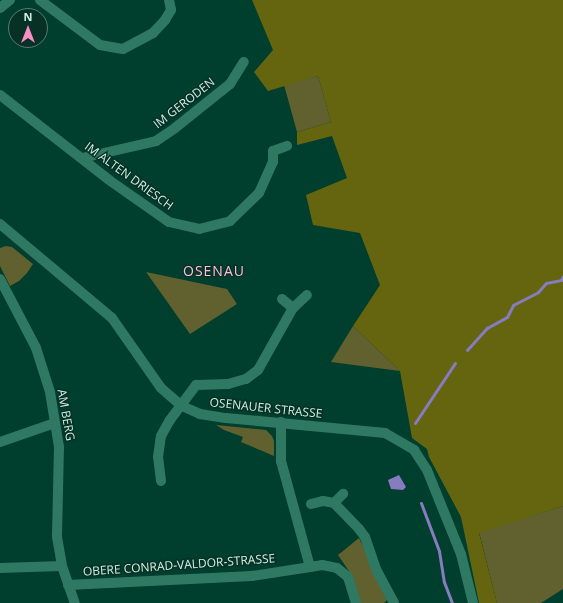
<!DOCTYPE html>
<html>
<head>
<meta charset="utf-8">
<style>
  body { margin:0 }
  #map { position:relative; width:563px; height:603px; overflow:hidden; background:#003e2e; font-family:"Open Sans",sans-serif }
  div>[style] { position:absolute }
  .green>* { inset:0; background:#61612f }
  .forest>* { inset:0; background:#656510 }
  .water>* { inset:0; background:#867cbf }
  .stream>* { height:3px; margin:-1.5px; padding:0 1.5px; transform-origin:1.5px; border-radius:1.5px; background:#867cbf }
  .street>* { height:10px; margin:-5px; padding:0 5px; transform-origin:5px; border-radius:5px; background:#2f7962 }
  span { translate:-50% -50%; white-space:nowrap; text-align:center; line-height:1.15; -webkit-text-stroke:3px #083125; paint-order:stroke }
  .street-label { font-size:12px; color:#cdf0e2 }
  .quarter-label { font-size:14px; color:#febfdc; letter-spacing:1px }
  .north { position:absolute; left:8px; top:8px; width:40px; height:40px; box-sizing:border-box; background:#083125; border:1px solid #577d71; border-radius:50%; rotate:0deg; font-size:11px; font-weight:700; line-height:16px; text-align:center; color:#cdf0e2 }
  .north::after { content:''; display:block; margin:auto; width:14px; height:18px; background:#fb8fc5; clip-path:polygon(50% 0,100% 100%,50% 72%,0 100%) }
</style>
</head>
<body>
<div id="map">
  <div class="green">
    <div style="clip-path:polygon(318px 76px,331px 122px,297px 132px,284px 85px)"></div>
    <div style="clip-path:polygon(6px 246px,12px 247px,33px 264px,27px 273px,19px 281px,10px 286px,0 266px,0 248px)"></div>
    <div style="clip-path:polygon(146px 272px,227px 289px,237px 304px,190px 334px)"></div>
    <div style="clip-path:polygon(353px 326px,400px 371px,331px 362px)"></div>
    <div style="clip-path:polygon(216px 425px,266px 430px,272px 436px,274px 441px,274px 456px,241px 442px,243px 437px,224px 430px)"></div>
    <div style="clip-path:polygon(563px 506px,563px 589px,541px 603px,497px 603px,479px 532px)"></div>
    <div style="clip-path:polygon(359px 538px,389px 598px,384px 603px,360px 603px,353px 577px,338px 555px)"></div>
  </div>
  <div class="forest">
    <div style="clip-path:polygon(252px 0,563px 0,563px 506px,479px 533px,497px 603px,479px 603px,461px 517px,429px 457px,427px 449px,412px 438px,400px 371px,353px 326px,380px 285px,360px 233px,313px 225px,306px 195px,347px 178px,332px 136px,297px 145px,297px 132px,331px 122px,318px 76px,268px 91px,254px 72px,273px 50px)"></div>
  </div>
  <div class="water">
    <div style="clip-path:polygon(399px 475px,406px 487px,403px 490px,391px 489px,388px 480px)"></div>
  </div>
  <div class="stream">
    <div style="left:467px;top:350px;width:30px;rotate:-48deg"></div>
    <div style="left:487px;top:328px;width:23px;rotate:-29deg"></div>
    <div style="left:507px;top:317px;width:13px;rotate:-63deg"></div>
    <div style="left:513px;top:305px;width:28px;rotate:-27deg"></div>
    <div style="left:538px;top:292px;width:12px;rotate:-48deg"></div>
    <div style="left:546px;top:283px;width:15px;rotate:-11deg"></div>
    <div style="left:561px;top:280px;width:4px;rotate:-63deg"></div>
    <div style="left:415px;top:423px;width:72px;rotate:-56.3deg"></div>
    <div style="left:421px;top:503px;width:51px;rotate:69.4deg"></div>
    <div style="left:439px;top:551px;width:31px;rotate:81deg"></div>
    <div style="left:444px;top:582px;width:22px;rotate:69deg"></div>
  </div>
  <div class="street">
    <div style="left:40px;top:0;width:75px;rotate:36.9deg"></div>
    <div style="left:100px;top:45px;width:23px;rotate:10deg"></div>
    <div style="left:123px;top:49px;width:34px;rotate:-28deg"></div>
    <div style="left:153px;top:33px;width:18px;rotate:-47deg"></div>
    <div style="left:165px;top:20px;width:12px;rotate:-59deg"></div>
    <div style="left:171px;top:10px;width:10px;rotate:-101deg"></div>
    <div style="left:0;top:8px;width:13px;rotate:-39deg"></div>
    <div style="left:0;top:95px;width:138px;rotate:37.9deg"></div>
    <div style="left:109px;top:180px;width:73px;rotate:35deg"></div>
    <div style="left:169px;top:222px;width:31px;rotate:13deg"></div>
    <div style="left:199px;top:229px;width:32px;rotate:-14deg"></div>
    <div style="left:230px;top:221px;width:40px;rotate:-44deg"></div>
    <div style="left:259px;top:193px;width:34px;rotate:-66deg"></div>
    <div style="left:273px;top:162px;width:11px;rotate:-90deg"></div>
    <div style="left:273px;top:151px;width:15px;rotate:-20deg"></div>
    <div style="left:82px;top:158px;width:76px;rotate:-12.9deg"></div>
    <div style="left:156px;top:141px;width:23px;rotate:-34deg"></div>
    <div style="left:175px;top:128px;width:70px;rotate:-38.7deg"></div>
    <div style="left:230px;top:84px;width:26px;rotate:-58deg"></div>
    <div style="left:0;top:224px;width:146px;rotate:40deg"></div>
    <div style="left:112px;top:318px;width:85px;rotate:55deg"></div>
    <div style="left:161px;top:388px;width:28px;rotate:41deg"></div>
    <div style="left:182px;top:406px;width:20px;rotate:24deg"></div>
    <div style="left:200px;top:414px;width:26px;rotate:9deg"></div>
    <div style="left:226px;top:418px;width:160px;rotate:5.4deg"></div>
    <div style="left:385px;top:433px;width:34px;rotate:30deg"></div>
    <div style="left:414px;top:450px;width:24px;rotate:57deg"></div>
    <div style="left:427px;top:470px;width:91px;rotate:68deg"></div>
    <div style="left:461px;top:554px;width:50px;rotate:76.2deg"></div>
    <div style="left:0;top:279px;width:78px;rotate:62.4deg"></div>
    <div style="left:36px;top:348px;width:46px;rotate:72.3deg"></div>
    <div style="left:50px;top:392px;width:56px;rotate:80.7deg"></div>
    <div style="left:59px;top:447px;width:90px;rotate:91.3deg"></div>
    <div style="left:57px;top:537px;width:29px;rotate:80deg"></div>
    <div style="left:62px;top:566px;width:39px;rotate:71deg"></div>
    <div style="left:282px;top:299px;width:14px;rotate:39deg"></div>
    <div style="left:0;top:442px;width:58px;rotate:-19.1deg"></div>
    <div style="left:161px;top:481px;width:24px;rotate:-97deg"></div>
    <div style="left:158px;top:457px;width:21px;rotate:-82deg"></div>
    <div style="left:161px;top:436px;width:18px;rotate:-61deg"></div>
    <div style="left:170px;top:420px;width:44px;rotate:-53.4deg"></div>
    <div style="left:196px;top:385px;width:32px;rotate:-2deg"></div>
    <div style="left:228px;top:384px;width:19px;rotate:-16deg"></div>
    <div style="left:246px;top:379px;width:15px;rotate:-37deg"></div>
    <div style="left:258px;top:370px;width:71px;rotate:-60.6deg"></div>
    <div style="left:293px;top:308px;width:19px;rotate:-43deg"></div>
    <div style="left:334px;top:503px;width:13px;rotate:-45deg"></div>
    <div style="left:311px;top:504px;width:12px;rotate:-14deg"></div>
    <div style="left:323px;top:501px;width:11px;rotate:10deg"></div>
    <div style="left:334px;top:503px;width:36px;rotate:46deg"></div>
    <div style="left:359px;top:529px;width:10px;rotate:53deg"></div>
    <div style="left:365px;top:537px;width:34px;rotate:71deg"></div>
    <div style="left:376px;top:569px;width:38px;rotate:62deg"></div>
    <div style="left:310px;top:567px;width:12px;rotate:-9deg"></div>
    <div style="left:322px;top:565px;width:15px;rotate:11deg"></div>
    <div style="left:337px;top:568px;width:14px;rotate:39deg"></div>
    <div style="left:348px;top:577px;width:27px;rotate:73deg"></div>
    <div style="left:0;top:568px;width:62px;rotate:-1.8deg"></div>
    <div style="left:68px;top:585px;width:184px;rotate:-2.8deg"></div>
    <div style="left:252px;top:576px;width:59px;rotate:-8.8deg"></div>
    <div style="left:310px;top:567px;width:110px;rotate:-105.3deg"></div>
    <div style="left:281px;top:461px;width:39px;rotate:-90deg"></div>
  </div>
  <div class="street-label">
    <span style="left:184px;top:103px;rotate:-38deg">IM GERODEN</span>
    <span style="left:129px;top:176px;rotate:36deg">IM ALTEN DRIESCH</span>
    <span style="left:266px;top:408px;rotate:6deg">OSENAUER STRASSE</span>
    <span style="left:66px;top:415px;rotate:80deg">AM BERG</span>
    <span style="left:179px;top:565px;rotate:-4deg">OBERE CONRAD-VALDOR-STRASSE</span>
  </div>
  <div class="quarter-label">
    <span style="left:214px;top:271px">OSENAU</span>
  </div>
  <div class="north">N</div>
</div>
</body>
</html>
